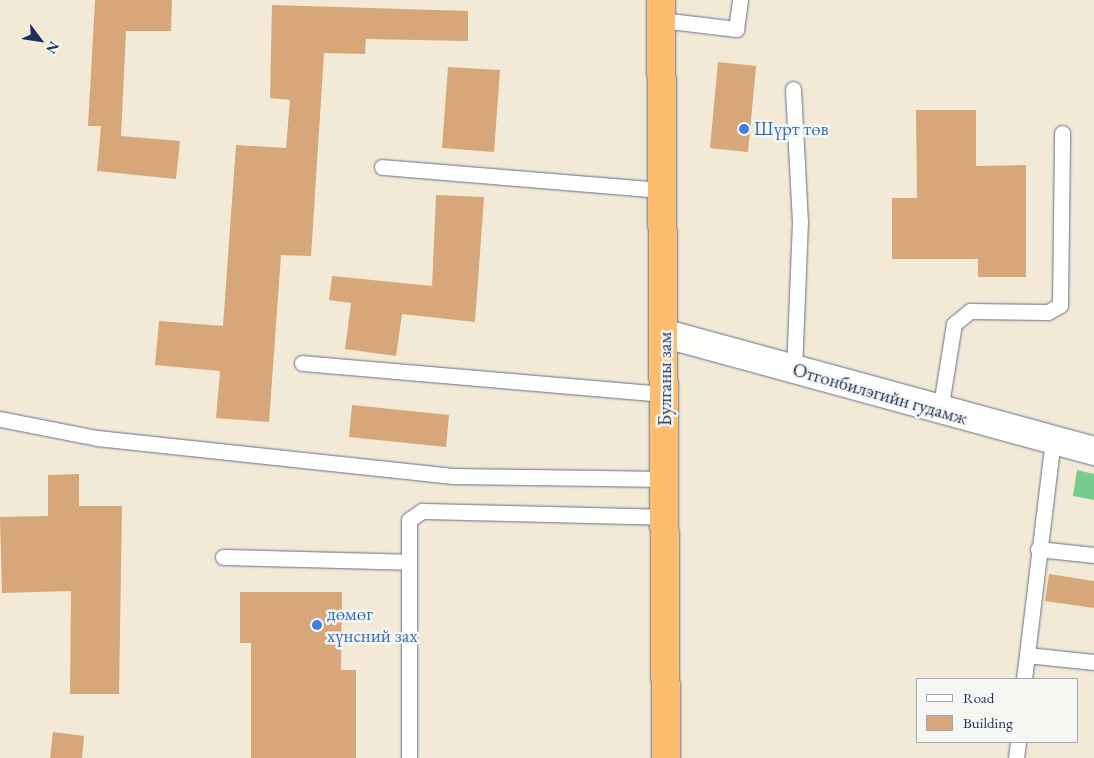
<!DOCTYPE html>
<html>
<head>
<meta charset="utf-8">
<style>
  body { margin:0 }
  #map { position:relative; width:1094px; height:758px; overflow:hidden; background:#f2e9d6; font-family:"EB Garamond",serif }
  div>[style] { position:absolute }
  .green>* { inset:0; background:#77cb8e }
  .building>* { inset:0; background:#d7a77a }
  .roads { filter:drop-shadow(0 0 1px #667088) drop-shadow(0 0 1px #667088) }
  .service>* { height:15px; margin:-7.5px; padding:0 7.5px; transform-origin:7.5px; border-radius:7.5px; background:#fff }
  .minor>* { height:28px; margin:-14px; padding:0 14px; transform-origin:14px; border-radius:14px; background:#fff }
  .trunk>* { height:28px; margin:-14px; padding:0 14px; transform-origin:14px; border-radius:14px; background:#fcbd6f }
  .dots>* { width:14px; height:14px; translate:-50% -50%; box-sizing:border-box; border:2px solid #f6f6f2; border-radius:50% }
  span { translate:-50% -50%; white-space:nowrap; text-align:center; line-height:1.15; -webkit-text-stroke:5px #f6f6f2; paint-order:stroke }
  .shop-label { font-size:19px; color:#366cbe }
  .left { translate:0 -50%; text-align:left }
  .street-label { font-size:19px; color:#1b2f5e }
  .legend { position:absolute; left:916px; top:678px; width:162px; height:65px; box-sizing:border-box; background:#f6f6f2; border:1px solid #9ea6b7; margin:0; padding:6px 9px; list-style:none; font-size:15px; color:#1b2f5e }
  .legend li { display:flex; align-items:center; gap:10px; height:25px }
  .legend b { width:25px; border:1px solid #9ea6b7 }
  .north { position:absolute; left:15px; top:15px; width:50px; height:50px; -webkit-text-stroke:4px #f6f6f2; paint-order:stroke; rotate:121deg; font-size:14px; font-weight:700; line-height:20px; text-align:center; color:#1b2f5e }
  .north::after { content:''; display:block; margin:auto; width:18px; height:22px; background:#1b2f5e; clip-path:polygon(50% 0,100% 100%,50% 72%,0 100%) }
</style>
</head>
<body>
<div id="map">
  <div class="green">
    <div style="clip-path:polygon(1077px 470px,1094px 474px,1094px 500px,1073px 496px)"></div>
  </div>
  <div class="building">
    <div style="clip-path:polygon(95px 0,172px 0,171px 31px,126px 31px,121px 136px,180px 141px,176px 179px,97px 171px,101px 126px,88px 126px)"></div>
    <div style="clip-path:polygon(272px 5px,468px 11px,468px 41px,366px 39px,365px 54px,324px 53px,311px 256px,281px 255px,269px 422px,216px 418px,220px 371px,155px 365px,159px 321px,223px 326px,236px 145px,286px 148px,290px 100px,270px 98px)"></div>
    <div style="clip-path:polygon(718px 62px,756px 66px,748px 152px,710px 148px)"></div>
    <div style="clip-path:polygon(448px 67px,500px 70px,494px 152px,442px 148px)"></div>
    <div style="clip-path:polygon(916px 110px,976px 110px,976px 166px,1026px 165px,1026px 277px,978px 277px,978px 259px,892px 259px,892px 198px,917px 198px)"></div>
    <div style="clip-path:polygon(436px 195px,484px 197px,475px 322px,402px 314px,396px 356px,345px 349px,351px 303px,329px 300px,332px 276px,432px 286px)"></div>
    <div style="clip-path:polygon(352px 405px,449px 415px,446px 447px,349px 437px)"></div>
    <div style="clip-path:polygon(79px 474px,79px 506px,122px 506px,119px 694px,70px 694px,71px 591px,2px 593px,0 517px,48px 516px,48px 475px)"></div>
    <div style="clip-path:polygon(1049px 574px,1094px 581px,1094px 608px,1045px 601px)"></div>
    <div style="clip-path:polygon(240px 592px,342px 592px,341px 670px,356px 670px,356px 758px,251px 758px,251px 643px,240px 643px)"></div>
    <div style="clip-path:polygon(53px 732px,84px 736px,82px 758px,50px 758px)"></div>
  </div>
  <div class="roads">
    <div class="service">
      <div style="left:661px;top:20px;width:76px;rotate:6.8deg"></div>
      <div style="left:736px;top:29px;width:29px;rotate:-82deg"></div>
      <div style="left:793px;top:89px;width:132px;rotate:87deg"></div>
      <div style="left:800px;top:221px;width:149px;rotate:92.3deg"></div>
      <div style="left:382px;top:167px;width:282px;rotate:4.7deg"></div>
      <div style="left:302px;top:363px;width:364px;rotate:4.9deg"></div>
      <div style="left:940px;top:411px;width:88px;rotate:-80.9deg"></div>
      <div style="left:954px;top:324px;width:21px;rotate:-39deg"></div>
      <div style="left:970px;top:311px;width:78px;rotate:0.7deg"></div>
      <div style="left:1048px;top:312px;width:14px;rotate:-30deg"></div>
      <div style="left:1060px;top:305px;width:172px;rotate:-89.3deg"></div>
      <div style="left:0;top:419px;width:99px;rotate:11.1deg"></div>
      <div style="left:97px;top:438px;width:358px;rotate:6.1deg"></div>
      <div style="left:453px;top:476px;width:211px;rotate:0.8deg"></div>
      <div style="left:1038px;top:549px;width:56px;rotate:6.1deg"></div>
      <div style="left:223px;top:557px;width:186px;rotate:1.5deg"></div>
      <div style="left:1027px;top:655px;width:67px;rotate:6deg"></div>
      <div style="left:1024px;top:679px;width:240px;rotate:-83.1deg"></div>
      <div style="left:409px;top:758px;width:238px;rotate:-90deg"></div>
      <div style="left:409px;top:520px;width:16px;rotate:-35deg"></div>
      <div style="left:422px;top:511px;width:242px;rotate:1.4deg"></div>
      <div style="left:1016px;top:758px;width:16px;rotate:-83deg"></div>
    </div>
    <div class="minor">
      <div style="left:666px;top:334px;width:444px;rotate:15.3deg"></div>
    </div>
    <div class="trunk">
      <div style="left:661px;top:0;width:758px;rotate:89.62deg"></div>
    </div>
  </div>
  <div class="dots">
    <div style="left:744px;top:129px;background:#3f7fe0"></div>
    <div style="left:317px;top:625px;background:#3f7fe0"></div>
  </div>
  <div class="shop-label">
    <span class="left" style="left:754px;top:129px">Шүрт төв</span>
    <span class="left" style="left:327px;top:625px">дөмөг<br>хүнсний зах</span>
  </div>
  <div class="street-label">
    <span style="left:665px;top:379px;rotate:-90deg">Булганы зам</span>
    <span style="left:880px;top:394px;rotate:16deg">Отгонбилэгийн гудамж</span>
  </div>
  <ul class="legend">
  <li><b style="height:6px;background:#fff"></b>Road</li>
  <li><b style="height:14px;background:#d7a77a"></b>Building</li>
  </ul>
  <div class="north">N</div>
</div>
</body>
</html>
